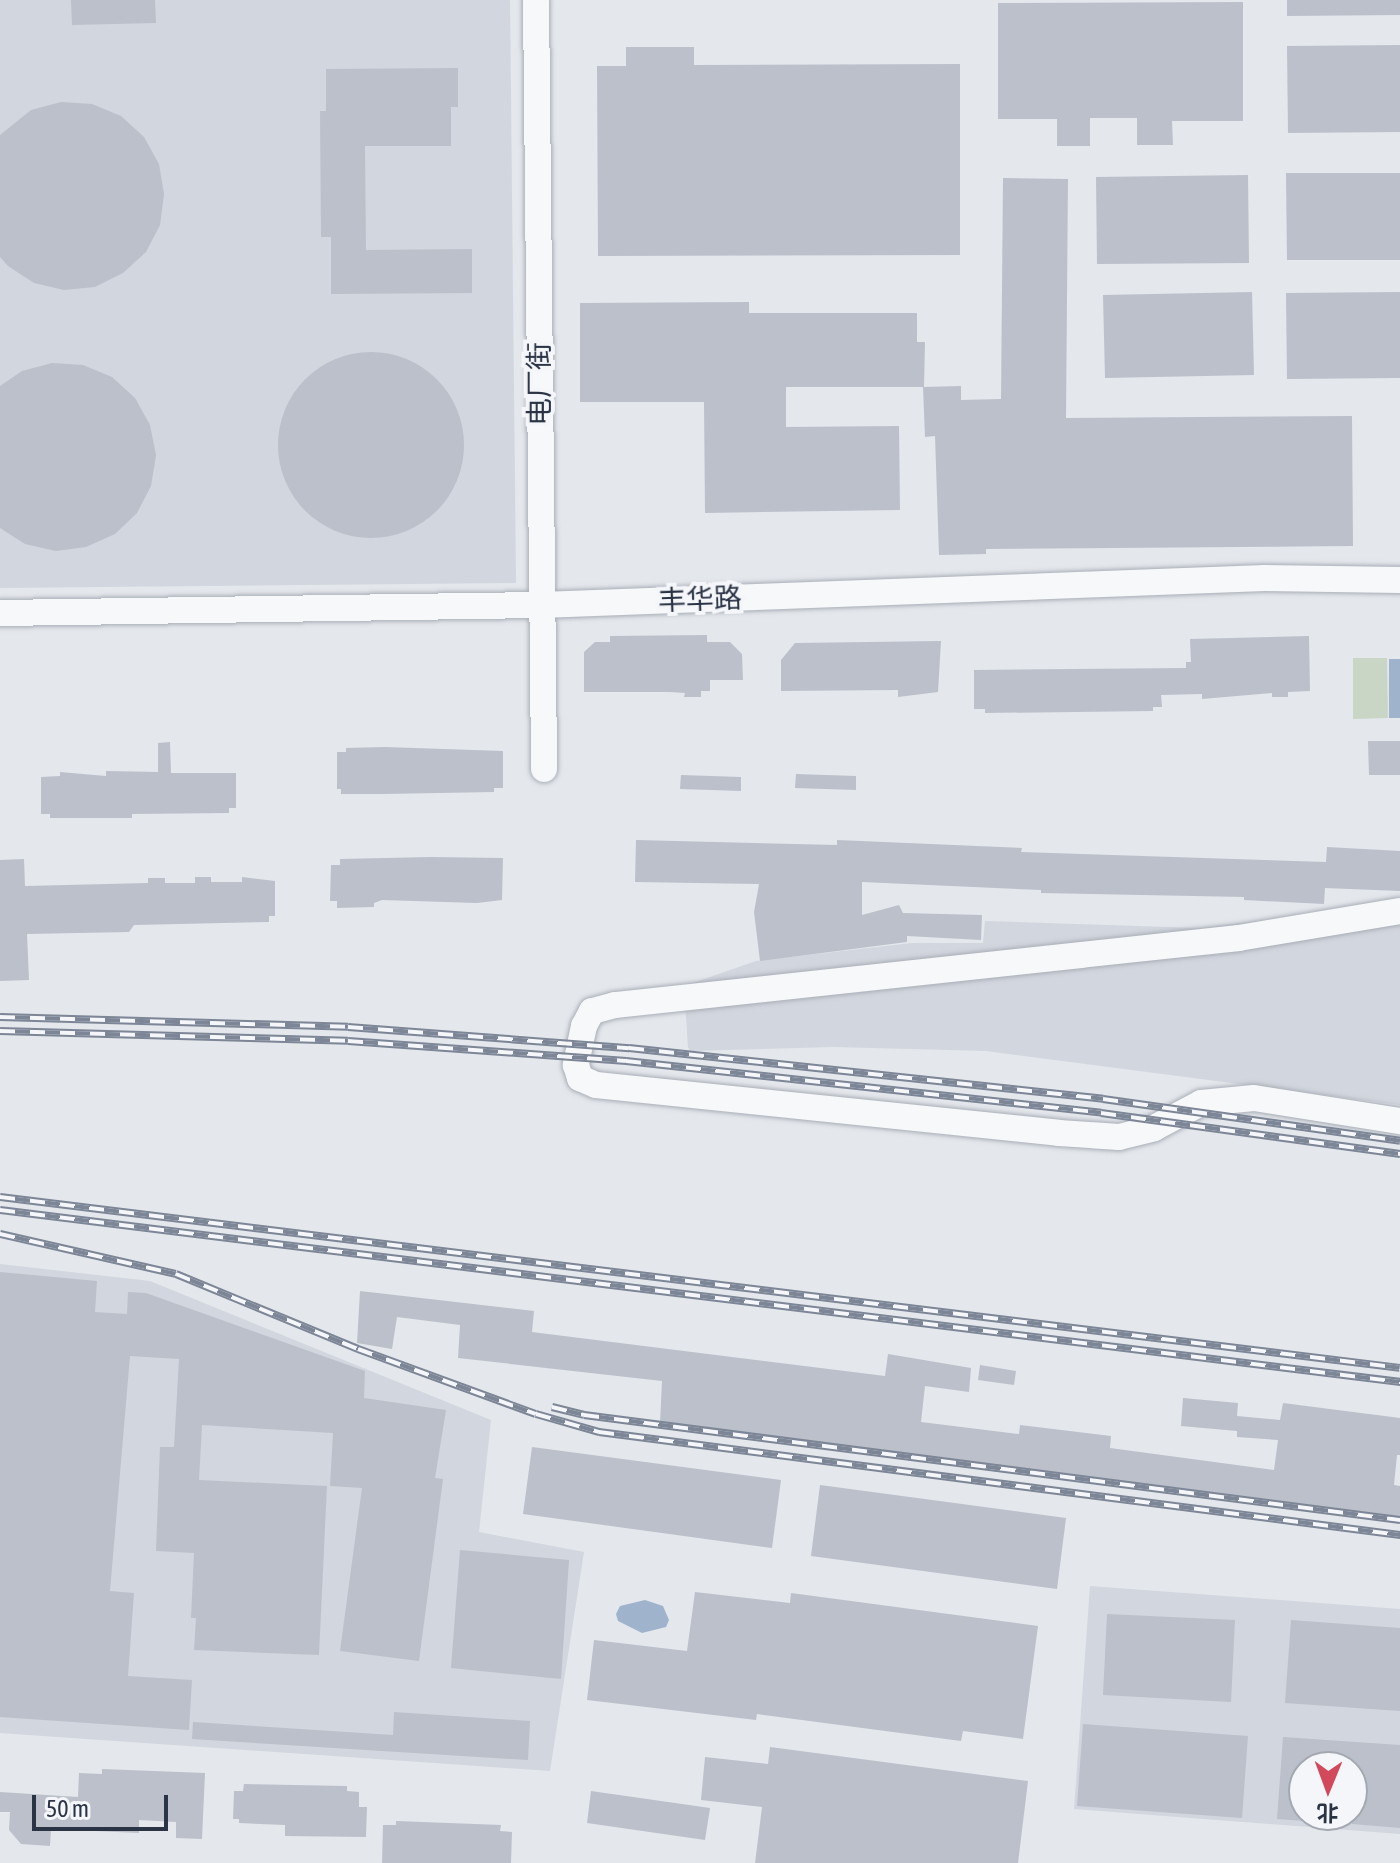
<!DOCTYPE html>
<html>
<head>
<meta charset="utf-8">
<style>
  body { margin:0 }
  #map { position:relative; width:1400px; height:1863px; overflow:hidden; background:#e4e7ec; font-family:"Asap Condensed","Noto Sans SC",sans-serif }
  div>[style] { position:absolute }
  .built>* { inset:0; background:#d2d6de }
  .green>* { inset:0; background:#c9d6c5 }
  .water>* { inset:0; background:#9fb4cc }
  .building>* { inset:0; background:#bbc0ca }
  .round { border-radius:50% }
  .roads { filter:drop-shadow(0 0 2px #a9aeb7) drop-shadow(0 0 2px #a9aeb7) }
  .minor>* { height:26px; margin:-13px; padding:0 13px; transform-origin:13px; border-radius:13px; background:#f7f8fa }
  .rail>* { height:8px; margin-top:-4px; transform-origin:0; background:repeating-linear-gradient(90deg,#f4f6f9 0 15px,#7d8696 0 30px); box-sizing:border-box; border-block:2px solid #7d8696 }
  span { translate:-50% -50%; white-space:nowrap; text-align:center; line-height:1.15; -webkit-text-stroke:8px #f4f6f9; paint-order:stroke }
  .street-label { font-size:28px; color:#2b3445 }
  .north { position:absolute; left:1288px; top:1751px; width:80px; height:80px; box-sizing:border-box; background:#f4f6f9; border:2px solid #a4a8b1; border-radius:50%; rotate:181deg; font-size:22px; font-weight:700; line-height:32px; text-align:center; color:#2b3445 }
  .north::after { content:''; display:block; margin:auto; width:28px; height:36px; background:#d1495b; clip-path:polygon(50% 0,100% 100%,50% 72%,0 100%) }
  .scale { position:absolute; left:32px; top:1795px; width:136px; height:36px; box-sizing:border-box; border:4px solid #2b3445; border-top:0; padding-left:10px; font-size:24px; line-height:28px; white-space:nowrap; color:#2b3445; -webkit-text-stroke:6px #f4f6f9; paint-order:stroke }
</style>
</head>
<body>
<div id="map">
  <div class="built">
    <div style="clip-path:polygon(0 0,510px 0,516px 583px,0 588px)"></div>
    <div style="clip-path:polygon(1400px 904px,1400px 1105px,986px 1051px,834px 1047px,690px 1051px,688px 1047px,684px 986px,756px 961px,912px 943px,983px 943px,985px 921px,1199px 928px)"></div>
    <div style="clip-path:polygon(0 1264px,150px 1281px,491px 1420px,479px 1532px,584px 1552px,550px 1771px,0 1733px)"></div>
    <div style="clip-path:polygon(evenodd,1090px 1586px,1400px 1609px,1400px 1834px,1074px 1809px,1090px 1586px,1304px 1767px,1352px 1767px,1352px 1815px,1304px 1815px,1304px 1767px)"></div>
  </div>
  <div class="green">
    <div style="clip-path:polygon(1353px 658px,1387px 658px,1388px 718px,1353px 719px)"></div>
  </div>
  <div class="water">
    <div style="clip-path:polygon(1389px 659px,1400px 659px,1400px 718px,1389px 718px)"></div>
    <div style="clip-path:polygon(645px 1600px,663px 1606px,669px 1620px,666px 1627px,642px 1633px,618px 1621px,616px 1614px,620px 1606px)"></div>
  </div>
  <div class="building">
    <div style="clip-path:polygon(71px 0,155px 0,156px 23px,72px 25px)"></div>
    <div style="clip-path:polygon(1287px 0,1400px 0,1400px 15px,1287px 16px)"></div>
    <div style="clip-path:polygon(1243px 2px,1243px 121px,1172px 121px,1173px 145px,1137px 145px,1137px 118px,1090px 118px,1090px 146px,1057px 146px,1057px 119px,998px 119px,998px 3px)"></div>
    <div style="clip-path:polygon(1400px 45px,1400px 132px,1288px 133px,1287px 46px)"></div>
    <div style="clip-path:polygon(626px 47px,694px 47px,694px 65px,960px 64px,960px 255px,598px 256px,597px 66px,626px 66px)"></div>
    <div style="clip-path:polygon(458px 68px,458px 107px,451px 107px,451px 146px,365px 146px,366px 250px,472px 249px,472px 293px,331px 294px,331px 237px,321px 237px,320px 111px,326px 111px,326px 69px)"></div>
    <div style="clip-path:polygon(61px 102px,92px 104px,121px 116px,144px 137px,159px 164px,164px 194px,160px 225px,146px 252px,123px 273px,95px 287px,64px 290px,34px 283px,8px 266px,0 257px,0 135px,31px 110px)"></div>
    <div style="clip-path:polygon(1286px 173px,1400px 173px,1400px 260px,1287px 260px)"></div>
    <div style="clip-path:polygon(1248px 175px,1249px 263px,1097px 264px,1096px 177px)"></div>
    <div style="clip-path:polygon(1003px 178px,1068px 179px,1066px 418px,1352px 416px,1353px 546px,986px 549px,986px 554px,939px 555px,935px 436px,925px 437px,923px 387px,786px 387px,786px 427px,899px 426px,900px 510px,705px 513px,704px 402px,580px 402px,580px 303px,749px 302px,749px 313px,917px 313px,917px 342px,925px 342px,924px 387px,961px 386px,961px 400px,1001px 399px)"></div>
    <div style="clip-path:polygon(1252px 292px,1254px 375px,1105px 378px,1103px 295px)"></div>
    <div style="clip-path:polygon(1400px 292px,1400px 378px,1287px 379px,1286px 293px)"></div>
    <div class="round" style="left:278px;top:352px;width:186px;height:186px"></div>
    <div style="clip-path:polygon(52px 363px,83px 365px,112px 377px,135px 398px,150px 425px,156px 455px,151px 486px,137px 513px,115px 534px,86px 547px,56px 551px,25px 544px,0 528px,0 386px,22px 371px)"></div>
    <div style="clip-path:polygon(707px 635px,707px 642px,730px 642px,742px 654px,743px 680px,710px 680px,710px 691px,701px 691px,701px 697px,684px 697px,685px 693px,670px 692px,584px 692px,584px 652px,595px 642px,610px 642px,610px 636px)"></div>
    <div style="clip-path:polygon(1309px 636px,1310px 691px,1288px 692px,1288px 697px,1272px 697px,1272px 693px,1202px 699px,1202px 694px,1161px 695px,1162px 707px,1153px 707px,1153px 711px,985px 713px,985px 709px,974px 709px,974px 670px,1186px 668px,1186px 662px,1191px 662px,1190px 639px)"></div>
    <div style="clip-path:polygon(941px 641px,938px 692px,898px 697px,898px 690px,781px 691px,781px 660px,795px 643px)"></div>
    <div style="clip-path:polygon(1368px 741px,1400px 741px,1400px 775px,1369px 775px)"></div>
    <div style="clip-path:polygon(170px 742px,171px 773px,236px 773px,236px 808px,229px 808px,229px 813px,132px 814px,132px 818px,50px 818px,50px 814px,41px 814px,41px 777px,60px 776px,60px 772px,106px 776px,106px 771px,158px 772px,158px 743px)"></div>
    <div style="clip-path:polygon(385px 747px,503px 751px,503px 788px,494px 788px,494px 792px,383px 794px,341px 794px,341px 789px,337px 789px,337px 752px,346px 752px,346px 748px)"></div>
    <div style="clip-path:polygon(796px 774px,856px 776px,856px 790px,795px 788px)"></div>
    <div style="clip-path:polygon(681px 775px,741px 777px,741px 791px,680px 789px)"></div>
    <div style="clip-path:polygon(636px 840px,837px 845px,837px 840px,1022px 848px,1021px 852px,1326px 862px,1327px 847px,1400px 851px,1400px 891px,1325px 888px,1324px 904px,1244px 900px,1244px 897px,1041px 893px,1041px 890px,862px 882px,862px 915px,899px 905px,903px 913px,982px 915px,981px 940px,907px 936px,907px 942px,760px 961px,754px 912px,759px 884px,635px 882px)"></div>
    <div style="clip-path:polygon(431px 857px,503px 858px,502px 900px,477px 903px,382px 900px,374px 903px,374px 907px,337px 908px,337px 901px,330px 901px,331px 865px,340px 865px,340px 859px)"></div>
    <div style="clip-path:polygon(24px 859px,25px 886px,148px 883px,148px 878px,165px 878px,165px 883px,195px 883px,195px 877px,211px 877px,211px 882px,242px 882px,242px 877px,275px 881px,275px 916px,269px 916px,269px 922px,134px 925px,129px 932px,27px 934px,29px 980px,0 981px,0 860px)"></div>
    <div style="clip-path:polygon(0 1272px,97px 1281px,95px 1312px,127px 1314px,128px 1292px,146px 1293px,365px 1371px,364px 1398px,446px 1410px,435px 1478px,443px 1479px,419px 1661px,340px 1651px,362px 1488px,330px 1486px,333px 1433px,202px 1425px,199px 1480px,327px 1486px,319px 1655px,194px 1650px,196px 1618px,191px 1618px,194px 1553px,156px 1551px,160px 1447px,174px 1447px,179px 1359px,130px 1356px,110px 1591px,134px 1593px,128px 1676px,192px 1680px,189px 1730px,0 1717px)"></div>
    <div style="clip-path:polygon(360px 1291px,534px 1311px,532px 1332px,885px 1376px,888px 1354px,971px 1368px,969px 1392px,925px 1386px,921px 1422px,1019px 1434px,1020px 1425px,1111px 1436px,1110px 1448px,1274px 1470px,1278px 1440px,1237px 1437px,1237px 1431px,1181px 1426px,1183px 1398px,1238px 1403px,1237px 1416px,1280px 1420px,1283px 1403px,1400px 1418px,1400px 1455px,1397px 1455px,1394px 1485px,1400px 1486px,1400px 1518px,660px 1423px,662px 1381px,458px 1358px,460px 1325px,397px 1317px,392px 1349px,357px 1343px)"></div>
    <div style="clip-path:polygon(980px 1365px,1016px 1371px,1014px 1385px,978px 1380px)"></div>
    <div style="clip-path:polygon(532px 1447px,781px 1480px,772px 1548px,523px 1514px)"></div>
    <div style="clip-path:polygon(820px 1485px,1066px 1518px,1057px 1589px,811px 1556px)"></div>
    <div style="clip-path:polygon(460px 1550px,569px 1560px,561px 1679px,451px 1668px)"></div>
    <div style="clip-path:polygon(695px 1592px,790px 1603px,791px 1593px,1038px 1626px,1023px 1739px,963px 1731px,961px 1741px,757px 1714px,756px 1720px,587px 1700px,594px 1640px,687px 1651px)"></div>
    <div style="clip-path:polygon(1107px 1614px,1235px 1620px,1231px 1702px,1103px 1695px)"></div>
    <div style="clip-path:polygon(1291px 1620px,1400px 1628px,1400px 1711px,1285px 1703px)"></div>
    <div style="clip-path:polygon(394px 1712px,530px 1721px,528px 1760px,192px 1739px,193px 1722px,393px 1735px)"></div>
    <div style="clip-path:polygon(1083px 1724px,1248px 1736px,1242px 1818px,1077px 1806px)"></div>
    <div style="clip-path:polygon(1283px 1737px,1400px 1745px,1400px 1828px,1352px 1824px,1352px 1767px,1304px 1767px,1304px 1821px,1277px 1819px)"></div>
    <div style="clip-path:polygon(770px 1747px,1028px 1781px,1018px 1863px,755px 1863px,762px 1807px,701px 1800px,705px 1757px,768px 1764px)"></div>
    <div style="clip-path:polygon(102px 1769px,205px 1773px,202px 1839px,176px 1838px,176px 1822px,139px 1820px,139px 1833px,51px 1829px,50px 1846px,21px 1844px,9px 1830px,10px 1812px,0 1812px,0 1792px,78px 1797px,79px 1773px,102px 1774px)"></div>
    <div style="clip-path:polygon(244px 1784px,347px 1786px,347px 1791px,359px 1792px,359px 1807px,367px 1807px,366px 1837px,285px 1836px,285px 1825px,239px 1823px,239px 1819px,233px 1819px,234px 1791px,243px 1791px)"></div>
    <div style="clip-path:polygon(591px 1791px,710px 1808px,705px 1840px,587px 1823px)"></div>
    <div style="clip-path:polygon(396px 1821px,501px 1825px,500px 1831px,512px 1832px,511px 1863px,382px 1863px,383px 1825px,396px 1825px)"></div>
  </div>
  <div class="roads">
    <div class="minor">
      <div style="left:536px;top:0;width:769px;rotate:89.4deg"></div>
      <div style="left:0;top:613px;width:541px;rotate:-0.85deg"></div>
      <div style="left:541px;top:605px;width:724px;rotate:-2.14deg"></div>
      <div style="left:1264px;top:578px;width:136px;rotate:0.8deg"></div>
      <div style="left:1400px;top:911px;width:163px;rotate:170.5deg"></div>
      <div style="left:1239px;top:938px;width:628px;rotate:173.87deg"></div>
      <div style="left:615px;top:1005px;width:24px;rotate:165deg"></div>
      <div style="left:592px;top:1011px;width:17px;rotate:118deg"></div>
      <div style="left:584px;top:1026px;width:40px;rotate:102deg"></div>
      <div style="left:576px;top:1065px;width:14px;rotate:73deg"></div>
      <div style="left:580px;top:1078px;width:17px;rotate:24deg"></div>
      <div style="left:596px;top:1085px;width:465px;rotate:5.9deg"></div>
      <div style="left:1059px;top:1133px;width:60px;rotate:3.8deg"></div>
      <div style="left:1119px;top:1137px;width:36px;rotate:-14deg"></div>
      <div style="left:1154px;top:1128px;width:53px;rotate:-28deg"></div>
      <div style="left:1201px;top:1103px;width:53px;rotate:-5.4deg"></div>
      <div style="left:1254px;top:1098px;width:148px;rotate:9deg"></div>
    </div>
  </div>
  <div class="rail">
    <div style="left:0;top:1017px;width:348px;rotate:1.6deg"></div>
    <div style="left:348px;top:1027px;width:282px;rotate:4.3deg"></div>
    <div style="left:629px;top:1048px;width:477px;rotate:6.1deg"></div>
    <div style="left:1103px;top:1099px;width:300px;rotate:8deg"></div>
    <div style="left:0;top:1031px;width:348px;rotate:1.6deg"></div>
    <div style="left:348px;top:1041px;width:279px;rotate:4.1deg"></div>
    <div style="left:626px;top:1061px;width:478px;rotate:6.2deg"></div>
    <div style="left:1101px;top:1113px;width:302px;rotate:7.8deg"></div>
    <div style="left:0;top:1197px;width:1410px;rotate:6.96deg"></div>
    <div style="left:0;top:1210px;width:1411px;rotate:7deg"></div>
    <div style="left:0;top:1234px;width:180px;rotate:12.8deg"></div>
    <div style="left:176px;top:1274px;width:197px;rotate:22.4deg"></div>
    <div style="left:358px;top:1349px;width:189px;rotate:20.1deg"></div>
    <div style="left:536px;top:1414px;width:66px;rotate:15.9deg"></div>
    <div style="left:599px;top:1432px;width:808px;rotate:7.33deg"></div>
    <div style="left:552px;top:1407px;width:33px;rotate:14deg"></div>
    <div style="left:584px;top:1415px;width:823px;rotate:7.33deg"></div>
  </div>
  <div class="street-label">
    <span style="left:539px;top:384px;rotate:-90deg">电厂街</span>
    <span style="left:700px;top:599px;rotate:-2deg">丰华路</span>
  </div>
  <div class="north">北</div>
  <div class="scale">50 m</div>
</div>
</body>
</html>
